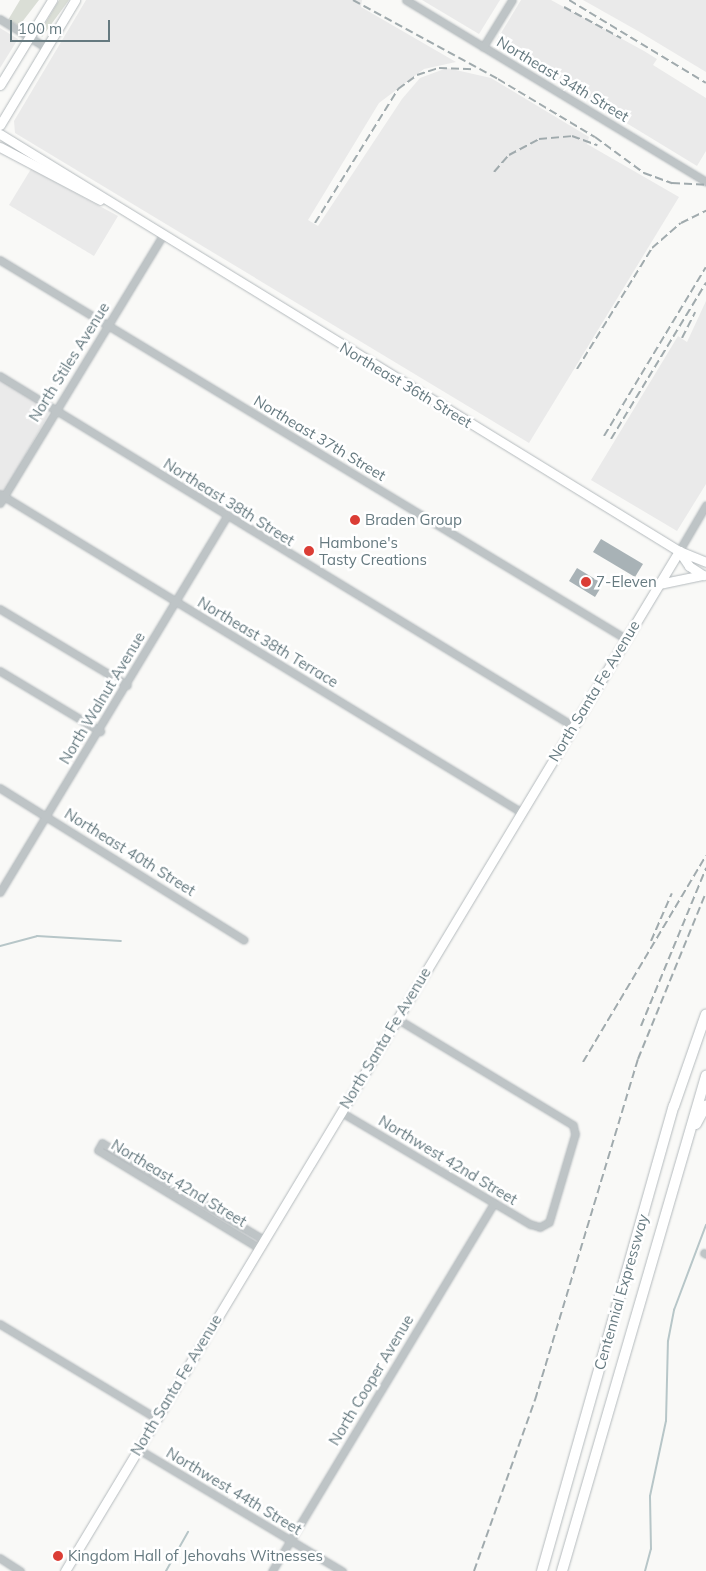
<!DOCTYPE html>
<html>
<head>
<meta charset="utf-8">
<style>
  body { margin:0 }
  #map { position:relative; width:706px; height:1571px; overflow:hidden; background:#f9f9f7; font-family:Mulish,sans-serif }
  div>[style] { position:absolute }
  .built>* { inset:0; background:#eaeaea }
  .green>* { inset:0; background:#daded6 }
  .stream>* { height:2px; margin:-1px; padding:0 1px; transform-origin:1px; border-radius:1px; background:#b7c6c8 }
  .building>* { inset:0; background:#a8b2b6 }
  .roads { filter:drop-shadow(0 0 1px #b4babd) drop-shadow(0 0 1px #b4babd) }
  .minor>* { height:7px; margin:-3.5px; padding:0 3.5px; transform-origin:3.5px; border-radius:3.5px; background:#bec4c6 }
  .major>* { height:9px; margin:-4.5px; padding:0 4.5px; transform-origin:4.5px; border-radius:4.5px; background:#fff }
  .highway>* { height:10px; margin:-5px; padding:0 5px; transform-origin:5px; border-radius:5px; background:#fff }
  .rail>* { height:2px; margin-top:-1px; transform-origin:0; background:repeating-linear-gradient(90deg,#a0aaad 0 8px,transparent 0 12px) }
  .dots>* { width:14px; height:14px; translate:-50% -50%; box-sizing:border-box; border:2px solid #fff; border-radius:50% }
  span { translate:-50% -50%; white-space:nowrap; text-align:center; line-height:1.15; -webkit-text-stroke:5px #fff; paint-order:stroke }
  .street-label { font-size:15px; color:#667a80 }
  .poi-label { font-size:15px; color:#667a80 }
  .left { translate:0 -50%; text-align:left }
  .scale { position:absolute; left:10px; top:20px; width:100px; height:22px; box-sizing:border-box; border:2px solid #667a80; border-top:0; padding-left:6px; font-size:15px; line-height:18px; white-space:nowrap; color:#667a80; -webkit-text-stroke:4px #fff; paint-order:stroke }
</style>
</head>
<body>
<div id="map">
  <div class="built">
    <div style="clip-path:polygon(86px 0,362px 0,361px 7px,456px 62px,424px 69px,379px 103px,308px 220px,318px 226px,402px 99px,420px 78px,447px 68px,491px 78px,589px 137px,587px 144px,679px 197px,529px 443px,15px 133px,14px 121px)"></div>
    <div style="clip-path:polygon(422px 0,500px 0,479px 34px)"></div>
    <div style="clip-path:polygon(521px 0,551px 0,644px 51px,657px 59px,653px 65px,706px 98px,706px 151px,697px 166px,495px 43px)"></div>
    <div style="clip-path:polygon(583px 0,706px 0,706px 72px,638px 31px)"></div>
    <div style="clip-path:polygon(0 28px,18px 39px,0 68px)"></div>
    <div style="clip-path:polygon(31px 169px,118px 216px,94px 256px,9px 205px)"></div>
    <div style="clip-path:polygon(706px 301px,706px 484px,677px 531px,591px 480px,678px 336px,687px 342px)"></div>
    <div style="clip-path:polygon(0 379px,51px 410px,3px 494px,0 492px)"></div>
  </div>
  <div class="green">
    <div style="clip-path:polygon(20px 0,39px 0,19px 26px,8px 20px)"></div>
    <div style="clip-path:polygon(59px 0,69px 0,42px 37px,40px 32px)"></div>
  </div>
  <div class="stream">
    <div style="left:0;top:946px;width:38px;rotate:-15deg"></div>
    <div style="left:37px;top:936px;width:84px;rotate:3.4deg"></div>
    <div style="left:166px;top:1571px;width:45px;rotate:-60.6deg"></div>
    <div style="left:645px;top:1571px;width:23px;rotate:-75deg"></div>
    <div style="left:651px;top:1549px;width:53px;rotate:-91.1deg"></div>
    <div style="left:650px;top:1496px;width:77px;rotate:-78deg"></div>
    <div style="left:666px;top:1421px;width:80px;rotate:-88.6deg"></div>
    <div style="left:668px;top:1341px;width:32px;rotate:-79deg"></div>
    <div style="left:674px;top:1310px;width:91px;rotate:-69.4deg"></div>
  </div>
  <div class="building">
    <div style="clip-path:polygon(601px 539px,643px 564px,635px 577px,593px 552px)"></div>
    <div style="clip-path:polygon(577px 568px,603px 584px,595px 597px,569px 581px)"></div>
  </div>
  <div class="roads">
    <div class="minor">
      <div style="left:406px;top:0;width:351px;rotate:31.2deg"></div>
      <div style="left:0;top:19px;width:55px;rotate:31.7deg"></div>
      <div style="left:483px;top:47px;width:55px;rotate:-58.3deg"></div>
      <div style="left:0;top:260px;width:732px;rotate:31.19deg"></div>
      <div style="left:0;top:376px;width:671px;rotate:31.42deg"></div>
      <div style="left:0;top:494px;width:610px;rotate:31.4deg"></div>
      <div style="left:0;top:503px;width:311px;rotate:-58.7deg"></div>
      <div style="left:679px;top:551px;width:53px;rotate:-59.6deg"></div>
      <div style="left:0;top:609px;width:148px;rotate:30.9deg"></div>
      <div style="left:0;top:671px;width:117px;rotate:31deg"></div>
      <div style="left:0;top:788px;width:287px;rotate:31.9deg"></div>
      <div style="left:0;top:892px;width:438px;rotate:-58.9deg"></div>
      <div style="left:341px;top:1112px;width:220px;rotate:30.7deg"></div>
      <div style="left:530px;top:1224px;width:10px;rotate:17deg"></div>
      <div style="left:540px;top:1227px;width:10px;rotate:-29deg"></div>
      <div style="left:549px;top:1222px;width:92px;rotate:-73.5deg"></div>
      <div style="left:575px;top:1134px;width:9px;rotate:-103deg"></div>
      <div style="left:573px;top:1125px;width:205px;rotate:-148.9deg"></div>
      <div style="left:259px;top:1248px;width:188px;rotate:-148.7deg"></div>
      <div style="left:98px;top:1150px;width:8px;rotate:-60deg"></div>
      <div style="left:102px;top:1143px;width:189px;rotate:30.9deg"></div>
      <div style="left:704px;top:1253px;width:2px;rotate:27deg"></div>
      <div style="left:0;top:1324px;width:182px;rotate:31.1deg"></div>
      <div style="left:138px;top:1449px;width:238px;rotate:30.9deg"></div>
      <div style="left:0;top:1558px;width:24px;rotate:33deg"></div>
      <div style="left:272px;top:1571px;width:430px;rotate:-58.9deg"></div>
    </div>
    <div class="major">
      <div style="left:0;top:85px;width:100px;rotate:-58.5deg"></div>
      <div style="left:0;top:125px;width:146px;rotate:-59deg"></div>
      <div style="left:0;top:134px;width:797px;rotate:31.56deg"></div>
      <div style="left:679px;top:551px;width:29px;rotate:22deg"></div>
      <div style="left:0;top:147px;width:113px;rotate:27.9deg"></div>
      <div style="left:679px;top:551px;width:18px;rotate:56deg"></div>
      <div style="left:689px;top:566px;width:17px;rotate:33deg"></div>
      <div style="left:659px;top:584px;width:45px;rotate:-11.6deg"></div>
      <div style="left:65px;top:1571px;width:1191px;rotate:-58.95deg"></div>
    </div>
    <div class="highway">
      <div style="left:696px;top:1124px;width:21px;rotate:-62deg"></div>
      <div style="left:542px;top:1571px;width:483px;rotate:-74.2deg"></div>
      <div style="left:674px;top:1106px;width:97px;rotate:-70.8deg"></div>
      <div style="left:562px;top:1571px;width:516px;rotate:-73.78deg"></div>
    </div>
  </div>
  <div class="rail">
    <div style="left:353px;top:0;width:165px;rotate:28.6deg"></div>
    <div style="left:498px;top:79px;width:113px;rotate:30.9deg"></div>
    <div style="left:595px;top:137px;width:61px;rotate:36.3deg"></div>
    <div style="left:644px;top:173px;width:30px;rotate:20deg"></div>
    <div style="left:672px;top:183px;width:34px;rotate:3deg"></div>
    <div style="left:569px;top:0;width:160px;rotate:31.2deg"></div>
    <div style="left:564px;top:7px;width:65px;rotate:28.5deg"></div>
    <div style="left:494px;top:172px;width:23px;rotate:-49deg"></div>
    <div style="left:509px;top:155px;width:34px;rotate:-28deg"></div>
    <div style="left:539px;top:139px;width:33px;rotate:-5deg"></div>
    <div style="left:572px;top:136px;width:27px;rotate:20deg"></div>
    <div style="left:315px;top:223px;width:158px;rotate:-58.2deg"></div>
    <div style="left:398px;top:89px;width:24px;rotate:-36deg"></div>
    <div style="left:417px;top:75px;width:23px;rotate:-18deg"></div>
    <div style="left:439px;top:68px;width:35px;rotate:2deg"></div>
    <div style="left:682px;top:338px;width:29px;rotate:-63deg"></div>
    <div style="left:577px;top:369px;width:142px;rotate:-58.2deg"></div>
    <div style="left:652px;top:248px;width:38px;rotate:-41deg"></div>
    <div style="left:681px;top:223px;width:28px;rotate:-26deg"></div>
    <div style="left:604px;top:436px;width:197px;rotate:-58.9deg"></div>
    <div style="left:611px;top:439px;width:183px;rotate:-58.7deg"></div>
    <div style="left:651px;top:941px;width:52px;rotate:-66.4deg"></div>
    <div style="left:641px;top:1026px;width:171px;rotate:-67.6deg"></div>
    <div style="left:583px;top:1062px;width:240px;rotate:-59.2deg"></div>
    <div style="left:474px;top:1571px;width:182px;rotate:-70.4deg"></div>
    <div style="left:535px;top:1400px;width:356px;rotate:-73.2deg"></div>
    <div style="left:638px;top:1059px;width:180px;rotate:-67.8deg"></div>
  </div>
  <div class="dots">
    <div style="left:355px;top:520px;background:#db3d35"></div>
    <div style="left:309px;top:551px;background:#db3d35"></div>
    <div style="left:586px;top:582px;background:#db3d35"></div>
    <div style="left:58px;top:1556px;background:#db3d35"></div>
  </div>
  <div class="street-label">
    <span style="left:563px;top:79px;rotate:31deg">Northeast 34th Street</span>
    <span style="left:69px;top:362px;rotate:-58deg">North Stiles Avenue</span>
    <span style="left:406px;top:385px;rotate:31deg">Northeast 36th Street</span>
    <span style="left:320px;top:438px;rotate:31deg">Northeast 37th Street</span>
    <span style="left:229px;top:502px;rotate:32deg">Northeast 38th Street</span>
    <span style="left:268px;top:642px;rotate:31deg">Northeast 38th Terrace</span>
    <span style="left:594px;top:691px;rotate:-59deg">North Santa Fe Avenue</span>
    <span style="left:102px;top:698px;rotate:-59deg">North Walnut Avenue</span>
    <span style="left:130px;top:852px;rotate:32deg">Northeast 40th Street</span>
    <span style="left:385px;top:1038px;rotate:-59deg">North Santa Fe Avenue</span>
    <span style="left:448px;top:1160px;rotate:31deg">Northwest 42nd Street</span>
    <span style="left:179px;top:1183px;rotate:31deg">Northeast 42nd Street</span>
    <span style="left:621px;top:1292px;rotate:-74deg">Centennial Expressway</span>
    <span style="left:371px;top:1380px;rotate:-59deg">North Cooper Avenue</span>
    <span style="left:176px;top:1385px;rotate:-59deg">North Santa Fe Avenue</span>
    <span style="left:234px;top:1491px;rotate:31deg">Northwest 44th Street</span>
  </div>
  <div class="poi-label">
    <span class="left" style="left:365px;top:520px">Braden Group</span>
    <span class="left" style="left:319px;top:551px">Hambone's<br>Tasty Creations</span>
    <span class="left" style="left:596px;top:582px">7-Eleven</span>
    <span class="left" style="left:68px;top:1556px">Kingdom Hall of Jehovahs Witnesses</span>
  </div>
  <div class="scale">100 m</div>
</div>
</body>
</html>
